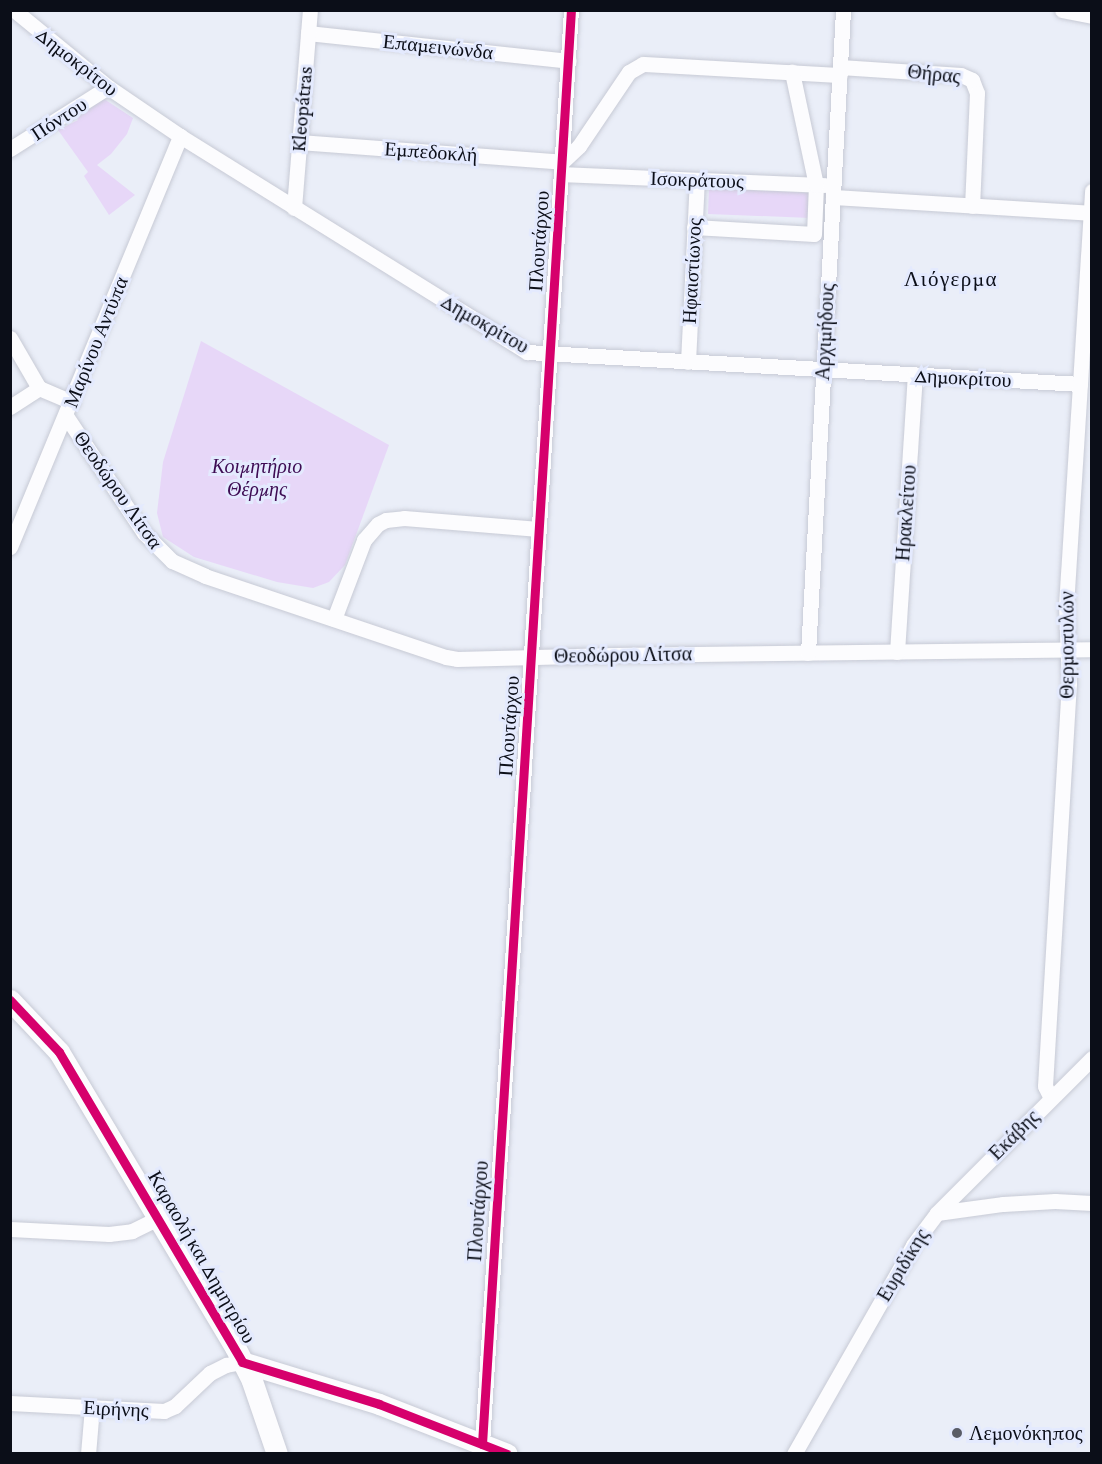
<!DOCTYPE html>
<html>
<head>
<meta charset="utf-8">
<style>
  body { margin:0 }
  #map { position:relative; width:1102px; height:1464px; overflow:hidden; background:#eaeef8; font-family:"Crimson Pro",serif }
  div>[style] { position:absolute }
  .green>* { inset:0; background:#e7d7f8 }
  .roads { filter:drop-shadow(0 0 2px #c7cad5) drop-shadow(0 0 2px #c7cad5) }
  .street>* { height:15px; margin:-7.5px; padding:0 7.5px; transform-origin:7.5px; border-radius:7.5px; background:#fcfcfe }
  .secondary>* { height:21px; margin:-10.5px; padding:0 10.5px; transform-origin:10.5px; border-radius:10.5px; background:#fcfcfe }
  .cycleway>* { height:9px; margin:-4.5px; padding:0 4.5px; transform-origin:4.5px; border-radius:4.5px; background:#d6006c }
  .dots>* { width:16px; height:16px; translate:-50% -50%; box-sizing:border-box; border:3px solid #e4eafe; border-radius:50% }
  span { translate:-50% -50%; white-space:nowrap; text-align:center; line-height:1.15; -webkit-text-stroke:6px #e4eafe; paint-order:stroke }
  .street-label { font-size:20px; color:#0b0e18 }
  .park-label { font-size:20px; color:#3d0c53; font-style:italic }
  .poi-label { font-size:20px; color:#0b0e18 }
  .left { translate:0 -50%; text-align:left }
  .neighbourhood-label { font-size:21px; color:#0b0e18; letter-spacing:1.5px }
  .frame { position:absolute; inset:0; border:12px solid #0b0e18; pointer-events:none }
</style>
</head>
<body>
<div id="map">
  <div class="green">
    <div style="clip-path:polygon(104px 99px,133px 118px,127px 134px,111px 154px,97px 165px,135px 195px,109px 215px,84px 176px,88px 172px,58px 130px,78px 120px,77px 118px)"></div>
    <div style="clip-path:polygon(709px 188px,812px 193px,811px 218px,708px 214px)"></div>
    <div style="clip-path:polygon(201px 341px,389px 445px,345px 565px,329px 582px,313px 588px,277px 582px,194px 557px,163px 537px,157px 513px,163px 462px)"></div>
  </div>
  <div class="roads">
    <div class="street">
      <div style="left:14px;top:10px;width:122px;rotate:39.3deg"></div>
      <div style="left:108px;top:87px;width:87px;rotate:34.2deg"></div>
      <div style="left:180px;top:136px;width:409px;rotate:31.9deg"></div>
      <div style="left:527px;top:352px;width:554px;rotate:3.31deg"></div>
      <div style="left:1062px;top:10px;width:31px;rotate:11deg"></div>
      <div style="left:308px;top:33px;width:262px;rotate:6.1deg"></div>
      <div style="left:840px;top:67px;width:121px;rotate:3.8deg"></div>
      <div style="left:961px;top:75px;width:12px;rotate:24deg"></div>
      <div style="left:972px;top:80px;width:14px;rotate:69deg"></div>
      <div style="left:977px;top:93px;width:113px;rotate:92.5deg"></div>
      <div style="left:299px;top:142px;width:264px;rotate:4.3deg"></div>
      <div style="left:562px;top:162px;width:23px;rotate:-43deg"></div>
      <div style="left:579px;top:146px;width:89px;rotate:-56deg"></div>
      <div style="left:629px;top:72px;width:16px;rotate:-30deg"></div>
      <div style="left:643px;top:64px;width:197px;rotate:3.2deg"></div>
      <div style="left:10px;top:149px;width:116px;rotate:-32.3deg"></div>
      <div style="left:561px;top:174px;width:264px;rotate:2.4deg"></div>
      <div style="left:833px;top:197px;width:258px;rotate:3.5deg"></div>
      <div style="left:294px;top:208px;width:199px;rotate:-85.4deg"></div>
      <div style="left:694px;top:227px;width:120px;rotate:3.3deg"></div>
      <div style="left:814px;top:234px;width:49px;rotate:-87.7deg"></div>
      <div style="left:816px;top:185px;width:116px;rotate:-102deg"></div>
      <div style="left:10px;top:338px;width:58px;rotate:59.9deg"></div>
      <div style="left:39px;top:388px;width:36px;rotate:23deg"></div>
      <div style="left:688px;top:362px;width:182px;rotate:-87.2deg"></div>
      <div style="left:10px;top:407px;width:35px;rotate:-33deg"></div>
      <div style="left:66px;top:416px;width:141px;rotate:56.3deg"></div>
      <div style="left:144px;top:533px;width:40px;rotate:45deg"></div>
      <div style="left:172px;top:561px;width:36px;rotate:24deg"></div>
      <div style="left:205px;top:576px;width:254px;rotate:18.6deg"></div>
      <div style="left:446px;top:657px;width:11px;rotate:10deg"></div>
      <div style="left:457px;top:659px;width:157px;rotate:-1.5deg"></div>
      <div style="left:614px;top:655px;width:478px;rotate:-0.7deg"></div>
      <div style="left:10px;top:547px;width:445px;rotate:-67.5deg"></div>
      <div style="left:334px;top:619px;width:85px;rotate:-69.2deg"></div>
      <div style="left:364px;top:540px;width:21px;rotate:-49deg"></div>
      <div style="left:378px;top:524px;width:9px;rotate:-27deg"></div>
      <div style="left:386px;top:520px;width:18px;rotate:-6deg"></div>
      <div style="left:404px;top:518px;width:135px;rotate:4.7deg"></div>
      <div style="left:897px;top:652px;width:278px;rotate:-86.3deg"></div>
      <div style="left:808px;top:653px;width:644px;rotate:-86.88deg"></div>
      <div style="left:1051px;top:1098px;width:13px;rotate:-117deg"></div>
      <div style="left:1045px;top:1086px;width:403px;rotate:-86.6deg"></div>
      <div style="left:1069px;top:684px;width:78px;rotate:-92.2deg"></div>
      <div style="left:1066px;top:606px;width:416px;rotate:-86.4deg"></div>
      <div style="left:937px;top:1213px;width:219px;rotate:-45deg"></div>
      <div style="left:10px;top:1229px;width:99px;rotate:2.9deg"></div>
      <div style="left:109px;top:1234px;width:23px;rotate:-7deg"></div>
      <div style="left:132px;top:1231px;width:30px;rotate:-26deg"></div>
      <div style="left:10px;top:1403px;width:154px;rotate:3deg"></div>
      <div style="left:164px;top:1411px;width:12px;rotate:-24deg"></div>
      <div style="left:175px;top:1406px;width:48px;rotate:-43.3deg"></div>
      <div style="left:210px;top:1373px;width:18px;rotate:-27deg"></div>
      <div style="left:226px;top:1365px;width:16px;rotate:-11deg"></div>
      <div style="left:482px;top:1444px;width:1437px;rotate:-86.45deg"></div>
      <div style="left:88px;top:1454px;width:47px;rotate:-85.1deg"></div>
      <div style="left:794px;top:1454px;width:241px;rotate:-60.3deg"></div>
      <div style="left:913px;top:1245px;width:40px;rotate:-53deg"></div>
      <div style="left:937px;top:1213px;width:67px;rotate:-7.8deg"></div>
      <div style="left:1003px;top:1204px;width:52px;rotate:-3.3deg"></div>
      <div style="left:1055px;top:1201px;width:37px;rotate:3deg"></div>
    </div>
    <div class="secondary">
      <div style="left:10px;top:1000px;width:71px;rotate:46.7deg"></div>
      <div style="left:59px;top:1052px;width:344px;rotate:59.2deg"></div>
      <div style="left:235px;top:1347px;width:38px;rotate:63deg"></div>
      <div style="left:252px;top:1381px;width:77px;rotate:71.1deg"></div>
      <div style="left:242px;top:1362px;width:143px;rotate:17deg"></div>
      <div style="left:379px;top:1404px;width:137px;rotate:21.3deg"></div>
    </div>
  </div>
  <div class="cycleway">
    <div style="left:10px;top:1000px;width:71px;rotate:46.7deg"></div>
    <div style="left:59px;top:1052px;width:360px;rotate:59.4deg"></div>
    <div style="left:242px;top:1362px;width:143px;rotate:17deg"></div>
    <div style="left:379px;top:1404px;width:137px;rotate:21.3deg"></div>
    <div style="left:482px;top:1444px;width:1437px;rotate:-86.45deg"></div>
  </div>
  <div class="dots">
    <div style="left:957px;top:1433px;background:#595c66"></div>
  </div>
  <div class="street-label">
    <span style="left:438px;top:47px;rotate:6deg">Επαμεινώνδα</span>
    <span style="left:77px;top:62px;rotate:38deg">Δημοκρίτου</span>
    <span style="left:934px;top:74px;rotate:6deg">Θήρας</span>
    <span style="left:302px;top:109px;rotate:-85deg">Kleopátras</span>
    <span style="left:59px;top:119px;rotate:-33deg">Πόντου</span>
    <span style="left:431px;top:152px;rotate:4deg">Εμπεδοκλή</span>
    <span style="left:697px;top:180px;rotate:2deg">Ισοκράτους</span>
    <span style="left:539px;top:241px;rotate:-86deg">Πλουτάρχου</span>
    <span style="left:692px;top:271px;rotate:-87deg">Ηφαιστίωνος</span>
    <span style="left:485px;top:324px;rotate:30deg">Δημοκρίτου</span>
    <span style="left:825px;top:332px;rotate:-87deg">Αρχιμήδους</span>
    <span style="left:96px;top:342px;rotate:-68deg">Μαρίνου Αντύπα</span>
    <span style="left:963px;top:378px;rotate:3deg">Δημοκρίτου</span>
    <span style="left:118px;top:490px;rotate:55deg">Θεοδώρου Λίτσα</span>
    <span style="left:906px;top:513px;rotate:-86deg">Ηρακλείτου</span>
    <span style="left:1067px;top:645px;rotate:-90deg">Θερμοπυλών</span>
    <span style="left:623px;top:655px;rotate:-1deg">Θεοδώρου Λίτσα</span>
    <span style="left:509px;top:726px;rotate:-86deg">Πλουτάρχου</span>
    <span style="left:1014px;top:1135px;rotate:-45deg">Εκάβης</span>
    <span style="left:478px;top:1211px;rotate:-86deg">Πλουτάρχου</span>
    <span style="left:202px;top:1257px;rotate:60deg">Καραολή και Δημητρίου</span>
    <span style="left:903px;top:1265px;rotate:-59deg">Ευριδίκης</span>
    <span style="left:116px;top:1409px;rotate:3deg">Ειρήνης</span>
  </div>
  <div class="park-label">
    <span style="left:257px;top:478px">Κοιμητήριο<br>Θέρμης</span>
  </div>
  <div class="poi-label">
    <span class="left" style="left:969px;top:1433px">Λεμονόκηπος</span>
  </div>
  <div class="neighbourhood-label">
    <span style="left:951px;top:279px">Λιόγερμα</span>
  </div>
  <div class="frame"></div>
</div>
</body>
</html>
